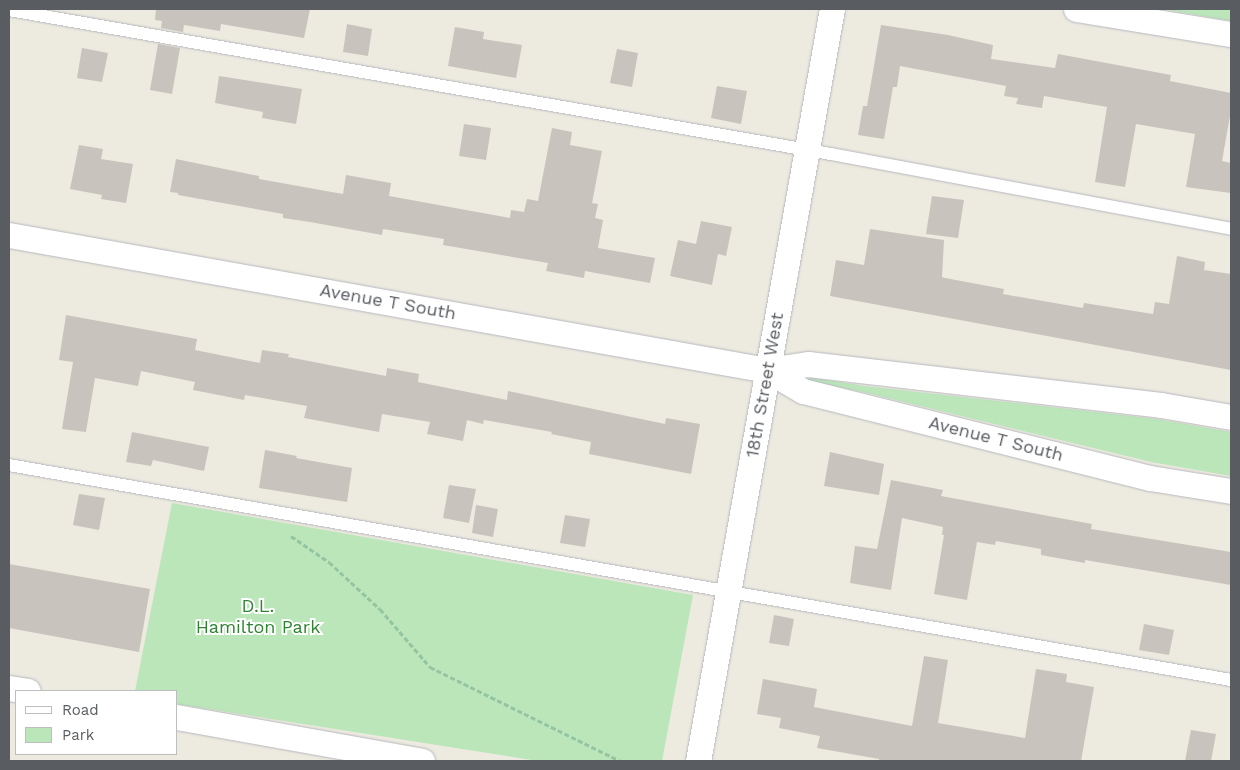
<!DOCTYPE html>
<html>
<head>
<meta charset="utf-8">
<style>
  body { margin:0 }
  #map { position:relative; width:1240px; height:770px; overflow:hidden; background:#edeae0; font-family:"Work Sans",sans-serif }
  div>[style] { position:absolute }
  .green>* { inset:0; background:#bae6ba }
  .building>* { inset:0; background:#c8c4bd }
  .path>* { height:3px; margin-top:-1.5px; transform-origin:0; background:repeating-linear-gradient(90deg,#92c5a0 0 5px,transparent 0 7.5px) }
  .roads { filter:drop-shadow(0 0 1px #b6b8be) drop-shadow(0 0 1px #b6b8be) }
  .lane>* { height:12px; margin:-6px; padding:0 6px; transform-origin:6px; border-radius:6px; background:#fff }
  .street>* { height:25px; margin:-12.5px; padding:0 12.5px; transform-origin:12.5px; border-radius:12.5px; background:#fff }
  span { translate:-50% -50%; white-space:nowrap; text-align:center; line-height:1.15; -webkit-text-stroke:4px #fff; paint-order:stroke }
  .street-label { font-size:18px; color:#595d62 }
  .park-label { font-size:18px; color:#2f8333 }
  .frame { position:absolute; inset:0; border:10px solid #595d62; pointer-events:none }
  .legend { position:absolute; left:15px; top:690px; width:162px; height:65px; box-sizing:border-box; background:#fff; border:1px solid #bdbec0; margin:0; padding:6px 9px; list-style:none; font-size:15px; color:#595d62 }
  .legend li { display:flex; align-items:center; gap:10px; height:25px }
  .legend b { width:25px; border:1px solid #bdbec0 }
</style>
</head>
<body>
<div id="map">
  <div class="green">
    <div style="clip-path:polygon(1162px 9px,1231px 9px,1231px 21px)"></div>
    <div style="clip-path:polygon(810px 377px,864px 386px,1157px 419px,1231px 432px,1231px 476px,1151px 462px,863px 392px,809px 381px)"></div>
    <div style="clip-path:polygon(172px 503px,693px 595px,662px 761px,539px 761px,176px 704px,176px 691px,135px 691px)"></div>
  </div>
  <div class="building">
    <div style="clip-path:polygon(156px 9px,310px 9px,304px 38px,221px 24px,220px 31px,184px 25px,183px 32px,161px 28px,162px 21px,155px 20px)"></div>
    <div style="clip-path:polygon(347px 24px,372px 29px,368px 56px,343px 52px)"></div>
    <div style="clip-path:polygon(881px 25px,948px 35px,993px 45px,991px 59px,1055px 68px,1058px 54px,1171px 75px,1170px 81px,1231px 93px,1231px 110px,1222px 161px,1231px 163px,1231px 193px,1186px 187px,1195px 134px,1136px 124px,1125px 187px,1095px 182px,1107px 107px,1044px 96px,1042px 108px,1016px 104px,1018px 98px,1004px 96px,1006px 86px,900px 66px,897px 87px,893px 87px,884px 139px,858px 135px,863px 106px,867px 106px)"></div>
    <div style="clip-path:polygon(455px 27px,484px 32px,483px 39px,522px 45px,516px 78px,448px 66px)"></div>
    <div style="clip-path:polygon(158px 44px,180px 48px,172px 94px,150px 90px)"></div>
    <div style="clip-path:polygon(82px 48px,108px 53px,102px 82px,77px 78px)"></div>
    <div style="clip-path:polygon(617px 49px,638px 53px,632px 87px,610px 83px)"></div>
    <div style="clip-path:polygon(219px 76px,302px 89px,296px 124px,262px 118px,263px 112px,215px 103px)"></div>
    <div style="clip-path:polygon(717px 86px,747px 91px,741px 124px,711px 118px)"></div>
    <div style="clip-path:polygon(464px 124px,491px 128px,486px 160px,459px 156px)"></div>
    <div style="clip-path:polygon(552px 128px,572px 132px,570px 145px,602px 151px,592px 203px,598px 204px,595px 218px,603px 220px,598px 248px,655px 258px,650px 283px,585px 271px,584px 278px,546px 271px,548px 263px,443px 245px,444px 239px,383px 229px,382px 235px,310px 222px,283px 218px,283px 214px,178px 195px,178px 193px,170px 192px,176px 159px,259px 176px,259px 179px,343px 194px,346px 175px,391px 183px,389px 196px,510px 218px,511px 210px,524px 212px,527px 199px,538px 201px)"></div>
    <div style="clip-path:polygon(79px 145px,103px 149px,101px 159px,133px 164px,126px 203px,101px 199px,102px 195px,70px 189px)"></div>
    <div style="clip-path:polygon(932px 196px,964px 200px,958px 238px,926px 234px)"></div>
    <div style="clip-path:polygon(701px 221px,732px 227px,726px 256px,718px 254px,712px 285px,670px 276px,678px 240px,696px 244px)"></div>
    <div style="clip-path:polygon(870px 229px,944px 240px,942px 277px,945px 278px,1004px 289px,1003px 294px,1083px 308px,1084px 303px,1153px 314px,1155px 302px,1169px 304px,1177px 256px,1205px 262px,1204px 270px,1231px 274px,1231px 370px,830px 296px,836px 260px,864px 265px)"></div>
    <div style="clip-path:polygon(66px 315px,197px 339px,195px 350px,260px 363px,262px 350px,289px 354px,288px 357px,386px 376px,387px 368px,419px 374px,418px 382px,507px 400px,508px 391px,665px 424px,666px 418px,700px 424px,691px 474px,589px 454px,591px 442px,551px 434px,552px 432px,484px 420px,483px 424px,467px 420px,463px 441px,427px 434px,430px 422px,382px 414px,379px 432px,304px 418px,307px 406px,245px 395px,244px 400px,193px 390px,195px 382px,141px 371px,138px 386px,95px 378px,86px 432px,62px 429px,73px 362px,59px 360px)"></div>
    <div style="clip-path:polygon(132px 432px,209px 447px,204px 471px,153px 460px,151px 466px,126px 462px)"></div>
    <div style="clip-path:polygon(265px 450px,297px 456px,296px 458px,352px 468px,347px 502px,259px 488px)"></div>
    <div style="clip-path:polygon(830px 452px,884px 464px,879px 495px,824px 486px)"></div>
    <div style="clip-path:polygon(891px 480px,943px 490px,941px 496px,1092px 524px,1091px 529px,1231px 552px,1231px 585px,1085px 560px,1085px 563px,1041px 555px,1041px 549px,996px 541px,995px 545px,977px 542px,967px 600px,934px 594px,944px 535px,942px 535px,943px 527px,902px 518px,891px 590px,850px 583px,855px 546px,877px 549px)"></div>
    <div style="clip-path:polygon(449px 485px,476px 489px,469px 523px,443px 518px)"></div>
    <div style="clip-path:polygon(79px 494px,105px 498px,99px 530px,73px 525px)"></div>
    <div style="clip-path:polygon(476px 505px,498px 509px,493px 537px,472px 533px)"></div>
    <div style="clip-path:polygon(565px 515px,590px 519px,585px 547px,560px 543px)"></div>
    <div style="clip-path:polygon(9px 564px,150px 589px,139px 652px,9px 628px)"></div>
    <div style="clip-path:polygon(774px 615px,794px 619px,789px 646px,769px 643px)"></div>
    <div style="clip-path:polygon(1144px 624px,1174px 630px,1169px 655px,1139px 650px)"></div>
    <div style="clip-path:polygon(924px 656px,948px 660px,938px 723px,1025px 738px,1036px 669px,1067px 674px,1066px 682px,1094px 687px,1081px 761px,879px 761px,879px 759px,817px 748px,820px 736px,779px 728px,781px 718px,757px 714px,763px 679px,817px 689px,814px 707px,912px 726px)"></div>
    <div style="clip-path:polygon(1191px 730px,1216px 734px,1211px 761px,1185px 761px)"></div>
  </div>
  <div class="path">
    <div style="left:291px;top:536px;width:46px;rotate:34.4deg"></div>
    <div style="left:329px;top:562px;width:69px;rotate:42.7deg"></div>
    <div style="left:380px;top:609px;width:77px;rotate:49.2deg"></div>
    <div style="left:430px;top:667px;width:212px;rotate:26.3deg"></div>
  </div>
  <div class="roads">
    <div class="lane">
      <div style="left:9px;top:10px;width:835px;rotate:9.94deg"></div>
      <div style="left:831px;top:154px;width:407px;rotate:10.6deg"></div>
      <div style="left:9px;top:465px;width:1241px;rotate:9.98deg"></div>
    </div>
    <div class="street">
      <div style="left:1076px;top:9px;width:157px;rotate:9.2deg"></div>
      <div style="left:9px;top:235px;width:770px;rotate:10.1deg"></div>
      <div style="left:767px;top:370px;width:41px;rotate:-8.3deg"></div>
      <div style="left:808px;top:364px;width:355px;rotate:6.6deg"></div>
      <div style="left:1161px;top:405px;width:71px;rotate:9.7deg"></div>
      <div style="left:767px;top:370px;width:42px;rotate:30.3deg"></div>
      <div style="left:803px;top:391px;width:358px;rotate:14.1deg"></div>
      <div style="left:1150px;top:478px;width:82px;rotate:9.1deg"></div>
      <div style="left:9px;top:688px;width:19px;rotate:9deg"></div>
      <div style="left:176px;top:717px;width:250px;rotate:10.1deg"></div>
      <div style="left:698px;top:761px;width:764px;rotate:-79.9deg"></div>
    </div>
  </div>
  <div class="street-label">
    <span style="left:388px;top:302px;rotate:10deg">Avenue T South</span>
    <span style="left:765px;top:385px;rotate:-80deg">18th Street West</span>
    <span style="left:996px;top:439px;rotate:14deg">Avenue T South</span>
  </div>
  <div class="park-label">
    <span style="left:258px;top:617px">D.L.<br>Hamilton Park</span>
  </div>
  <div class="frame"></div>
  <ul class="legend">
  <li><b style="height:6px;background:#fff"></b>Road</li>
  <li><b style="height:14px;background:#bae6ba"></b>Park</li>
  </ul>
</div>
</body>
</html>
